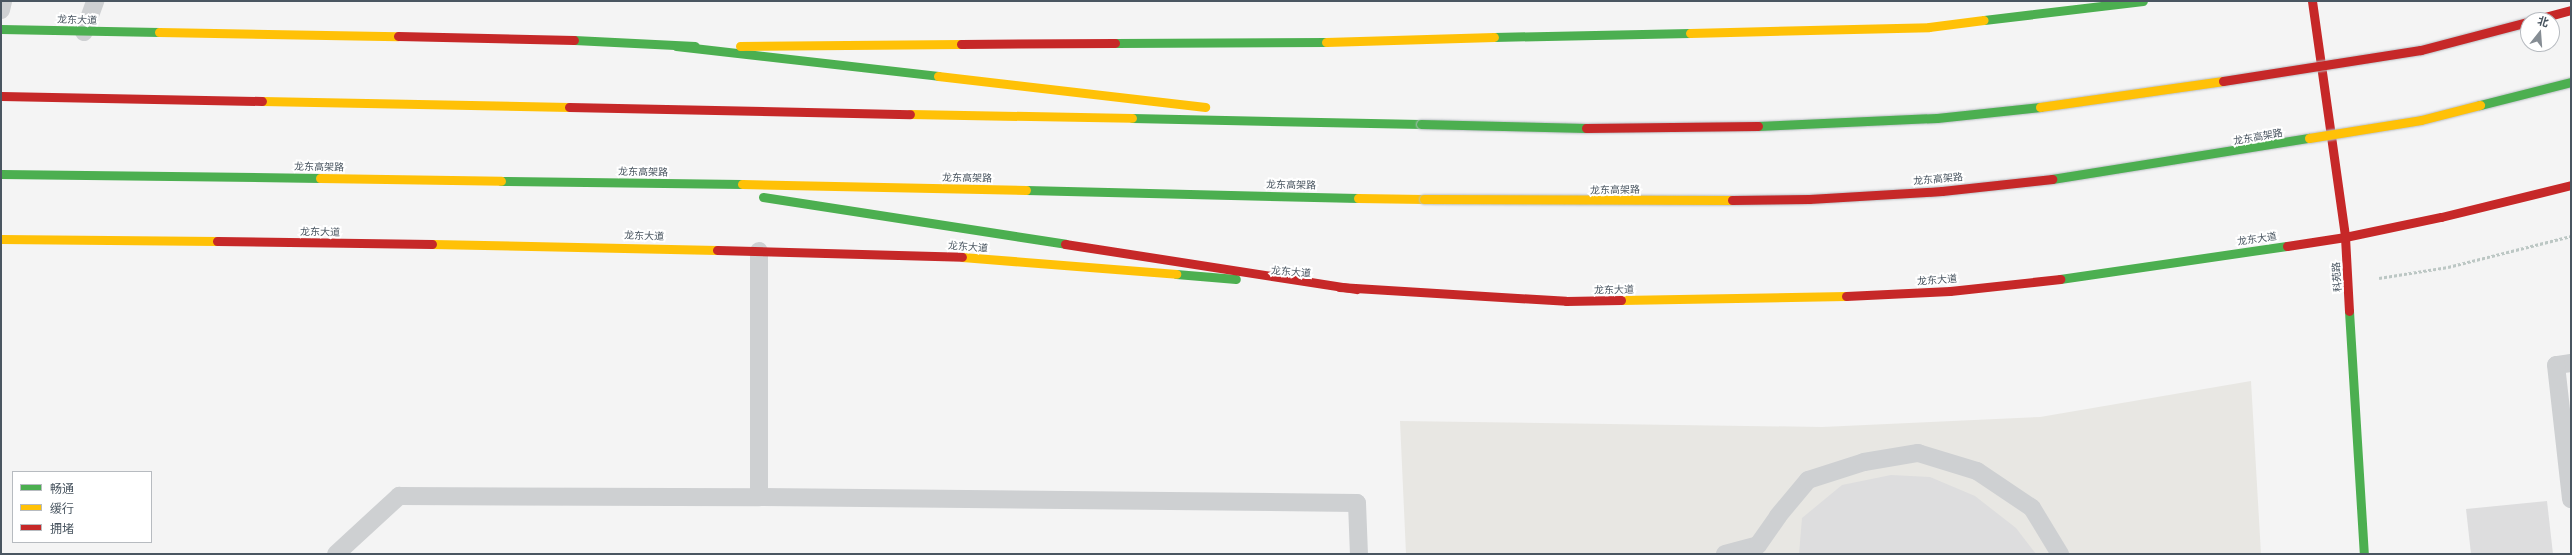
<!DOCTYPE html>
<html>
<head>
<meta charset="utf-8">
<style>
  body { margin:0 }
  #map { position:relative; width:2572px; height:555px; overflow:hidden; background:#f4f4f4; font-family:"PT Sans Narrow","Noto Sans SC",sans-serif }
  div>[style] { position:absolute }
  .commercial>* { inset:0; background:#e8e7e3 }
  .building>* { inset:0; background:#ddddde }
  .path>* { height:2.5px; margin-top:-1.25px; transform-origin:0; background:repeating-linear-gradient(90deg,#bcc7c4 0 3px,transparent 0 5px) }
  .lane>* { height:18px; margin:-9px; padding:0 9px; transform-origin:9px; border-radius:9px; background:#ced0d2 }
  .fast>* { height:9px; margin:-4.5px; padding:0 4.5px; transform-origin:4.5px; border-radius:4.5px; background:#4caf50 }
  .slow>* { height:9px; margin:-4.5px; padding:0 4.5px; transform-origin:4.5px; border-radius:4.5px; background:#ffc107 }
  .jam>* { height:9px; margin:-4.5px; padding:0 4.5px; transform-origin:4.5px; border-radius:4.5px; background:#c62828 }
  .bridges { filter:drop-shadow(0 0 1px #b9bec3) drop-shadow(0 0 1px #b9bec3) }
  .fast-bridge>* { height:9px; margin:-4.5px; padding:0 4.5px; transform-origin:4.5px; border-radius:4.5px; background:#4caf50 }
  .slow-bridge>* { height:9px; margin:-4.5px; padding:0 4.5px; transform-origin:4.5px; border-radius:4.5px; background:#ffc107 }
  .jam-bridge>* { height:9px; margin:-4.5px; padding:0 4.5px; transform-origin:4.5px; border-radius:4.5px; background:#c62828 }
  span { translate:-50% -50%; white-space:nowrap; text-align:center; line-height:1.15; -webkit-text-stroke:4px #fff; paint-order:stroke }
  .street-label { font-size:10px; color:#4a5661 }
  .frame { position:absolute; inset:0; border:2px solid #4a5661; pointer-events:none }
  .legend { position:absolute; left:12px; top:471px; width:140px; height:72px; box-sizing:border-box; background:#fff; border:1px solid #b7bbc0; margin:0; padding:5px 7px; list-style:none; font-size:12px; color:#4a5661 }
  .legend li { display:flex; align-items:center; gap:8px; height:20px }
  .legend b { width:20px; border:1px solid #b7bbc0 }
  .north { position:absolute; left:2520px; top:12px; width:40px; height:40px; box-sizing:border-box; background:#fff; border:1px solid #b7bbc0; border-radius:50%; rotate:17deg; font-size:11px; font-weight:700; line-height:16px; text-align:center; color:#4a5661 }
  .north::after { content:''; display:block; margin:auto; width:14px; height:18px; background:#868d94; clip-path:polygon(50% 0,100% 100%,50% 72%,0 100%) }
</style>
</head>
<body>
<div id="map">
  <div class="commercial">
    <div style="clip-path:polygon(2251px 381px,2261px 554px,1406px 554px,1400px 421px,1822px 427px,2040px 417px)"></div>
  </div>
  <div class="building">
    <div style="clip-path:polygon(1891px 475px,1930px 477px,1975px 496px,2016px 528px,2036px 554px,1799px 554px,1802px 518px,1842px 485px)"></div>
    <div style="clip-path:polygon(2547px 501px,2553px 554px,2471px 554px,2466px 509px)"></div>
  </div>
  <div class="path">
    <div style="left:2379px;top:278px;width:70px;rotate:-9.1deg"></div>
    <div style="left:2448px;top:267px;width:127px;rotate:-14.1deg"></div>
  </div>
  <div class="lane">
    <div style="left:1px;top:10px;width:9px;rotate:-77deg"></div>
    <div style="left:84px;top:32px;width:33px;rotate:-70deg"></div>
    <div style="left:2571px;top:363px;width:15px;rotate:172deg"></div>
    <div style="left:2556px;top:365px;width:135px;rotate:83.6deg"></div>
    <div style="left:759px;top:497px;width:598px;rotate:0.57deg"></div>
    <div style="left:1357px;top:503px;width:51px;rotate:87.8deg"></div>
    <div style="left:336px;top:554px;width:86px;rotate:-42.6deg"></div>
    <div style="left:399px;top:496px;width:360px;rotate:0.2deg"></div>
    <div style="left:759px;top:497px;width:246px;rotate:-90deg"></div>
    <div style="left:1725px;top:554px;width:34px;rotate:-15deg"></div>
    <div style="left:1758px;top:545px;width:35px;rotate:-55deg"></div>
    <div style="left:1778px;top:516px;width:47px;rotate:-50.2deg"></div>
    <div style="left:1808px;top:480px;width:59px;rotate:-17.8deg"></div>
    <div style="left:1864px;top:462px;width:55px;rotate:-9.5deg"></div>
    <div style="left:1918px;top:453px;width:62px;rotate:17deg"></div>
    <div style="left:1977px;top:471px;width:66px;rotate:33.9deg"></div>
    <div style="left:2032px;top:508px;width:54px;rotate:58.7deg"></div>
  </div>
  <div class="fast">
    <div style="left:1984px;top:20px;width:160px;rotate:-6.8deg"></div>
    <div style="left:1px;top:29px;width:158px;rotate:1.1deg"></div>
    <div style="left:1494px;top:37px;width:196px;rotate:-1.2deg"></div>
    <div style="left:574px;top:40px;width:121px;rotate:2.8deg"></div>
    <div style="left:1115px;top:43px;width:211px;rotate:-0.3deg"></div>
    <div style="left:676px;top:46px;width:264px;rotate:6.5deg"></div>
    <div style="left:1132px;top:118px;width:289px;rotate:1.2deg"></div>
    <div style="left:1px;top:174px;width:319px;rotate:0.7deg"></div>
    <div style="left:501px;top:181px;width:241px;rotate:0.7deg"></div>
    <div style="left:1026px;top:190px;width:332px;rotate:1.4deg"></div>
    <div style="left:763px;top:197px;width:306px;rotate:8.8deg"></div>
    <div style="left:1176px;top:274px;width:60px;rotate:4.8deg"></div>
    <div style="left:2060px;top:279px;width:229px;rotate:-8.3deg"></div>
    <div style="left:2349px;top:311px;width:243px;rotate:86.5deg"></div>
  </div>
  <div class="slow">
    <div style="left:159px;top:32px;width:239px;rotate:1deg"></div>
    <div style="left:1690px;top:33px;width:239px;rotate:-1.4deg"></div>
    <div style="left:1929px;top:27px;width:55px;rotate:-7.3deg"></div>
    <div style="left:1326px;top:42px;width:168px;rotate:-1.7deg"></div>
    <div style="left:740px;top:46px;width:221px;rotate:-0.5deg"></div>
    <div style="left:938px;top:76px;width:269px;rotate:6.6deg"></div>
    <div style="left:262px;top:101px;width:307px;rotate:1.1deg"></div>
    <div style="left:910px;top:114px;width:222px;rotate:1deg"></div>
    <div style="left:320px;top:178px;width:181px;rotate:0.9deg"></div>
    <div style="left:742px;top:184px;width:284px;rotate:1.2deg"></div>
    <div style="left:1358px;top:198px;width:66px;rotate:0.9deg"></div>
    <div style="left:1px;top:239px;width:216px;rotate:0.5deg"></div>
    <div style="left:432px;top:244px;width:285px;rotate:1.2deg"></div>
    <div style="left:962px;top:257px;width:215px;rotate:4.5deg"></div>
    <div style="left:1621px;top:300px;width:225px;rotate:-1deg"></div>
  </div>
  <div class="jam">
    <div style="left:2312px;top:1px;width:238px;rotate:82deg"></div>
    <div style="left:2345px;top:237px;width:74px;rotate:86.9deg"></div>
    <div style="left:2534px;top:20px;width:38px;rotate:-15deg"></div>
    <div style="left:398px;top:36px;width:176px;rotate:1.3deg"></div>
    <div style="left:961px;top:44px;width:154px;rotate:-0.4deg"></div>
    <div style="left:1px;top:96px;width:261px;rotate:1.1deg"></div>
    <div style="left:569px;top:107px;width:341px;rotate:1.2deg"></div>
    <div style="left:217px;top:241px;width:215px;rotate:0.8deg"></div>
    <div style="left:1065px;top:244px;width:295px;rotate:8.8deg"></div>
    <div style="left:2287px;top:246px;width:59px;rotate:-8.8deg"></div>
    <div style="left:2345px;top:237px;width:98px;rotate:-11.8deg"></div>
    <div style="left:2441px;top:217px;width:134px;rotate:-13.8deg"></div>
    <div style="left:717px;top:250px;width:245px;rotate:1.6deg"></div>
    <div style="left:1339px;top:287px;width:227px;rotate:3.5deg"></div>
    <div style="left:1566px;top:301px;width:55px;rotate:-1deg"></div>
    <div style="left:1846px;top:296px;width:104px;rotate:-2.8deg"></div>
    <div style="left:1950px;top:291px;width:111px;rotate:-6.2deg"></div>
  </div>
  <div class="bridges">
    <div class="fast-bridge">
      <div style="left:2480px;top:105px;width:94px;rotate:-14.2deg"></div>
      <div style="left:1421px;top:124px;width:165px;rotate:1.4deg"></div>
      <div style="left:1758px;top:126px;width:179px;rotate:-2.6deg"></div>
      <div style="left:1937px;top:118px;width:104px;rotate:-6.1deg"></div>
      <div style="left:2052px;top:179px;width:260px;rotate:-9.1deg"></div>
    </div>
    <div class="slow-bridge">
      <div style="left:2040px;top:107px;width:185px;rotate:-8.1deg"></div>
      <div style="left:2309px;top:138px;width:113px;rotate:-9.1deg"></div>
      <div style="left:2421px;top:120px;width:61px;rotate:-14.3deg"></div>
      <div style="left:1424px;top:199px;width:308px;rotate:0.2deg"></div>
    </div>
    <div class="jam-bridge">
      <div style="left:2223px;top:81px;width:200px;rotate:-8.9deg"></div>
      <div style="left:2421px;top:50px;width:111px;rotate:-14.7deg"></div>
      <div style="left:1586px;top:128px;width:172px;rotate:-0.7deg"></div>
      <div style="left:1732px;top:200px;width:77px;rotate:-0.7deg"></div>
      <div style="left:1809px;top:199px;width:133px;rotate:-3.4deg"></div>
      <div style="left:1942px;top:191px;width:111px;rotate:-6.2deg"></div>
    </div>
  </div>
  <div class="street-label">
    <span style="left:77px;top:20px;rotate:2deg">龙东大道</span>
    <span style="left:2258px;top:137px;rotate:-10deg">龙东高架路</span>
    <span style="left:319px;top:167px;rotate:1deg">龙东高架路</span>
    <span style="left:643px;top:172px;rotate:1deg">龙东高架路</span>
    <span style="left:967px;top:178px;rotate:1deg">龙东高架路</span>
    <span style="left:1938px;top:179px;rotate:-5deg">龙东高架路</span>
    <span style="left:1291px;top:185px;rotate:1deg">龙东高架路</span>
    <span style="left:1615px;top:190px;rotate:-1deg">龙东高架路</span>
    <span style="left:320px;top:232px;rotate:1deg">龙东大道</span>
    <span style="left:644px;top:236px;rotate:2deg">龙东大道</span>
    <span style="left:2257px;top:239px;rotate:-8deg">龙东大道</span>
    <span style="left:968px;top:247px;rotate:4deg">龙东大道</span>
    <span style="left:1291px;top:272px;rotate:4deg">龙东大道</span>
    <span style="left:2337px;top:277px;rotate:-94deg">科苑路</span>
    <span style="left:1937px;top:280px;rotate:-4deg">龙东大道</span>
    <span style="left:1614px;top:290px;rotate:-1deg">龙东大道</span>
  </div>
  <div class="frame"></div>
  <ul class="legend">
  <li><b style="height:5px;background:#4caf50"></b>畅通</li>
  <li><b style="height:5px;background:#ffc107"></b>缓行</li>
  <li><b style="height:5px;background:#c62828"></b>拥堵</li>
  </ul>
  <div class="north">北</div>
</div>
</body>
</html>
